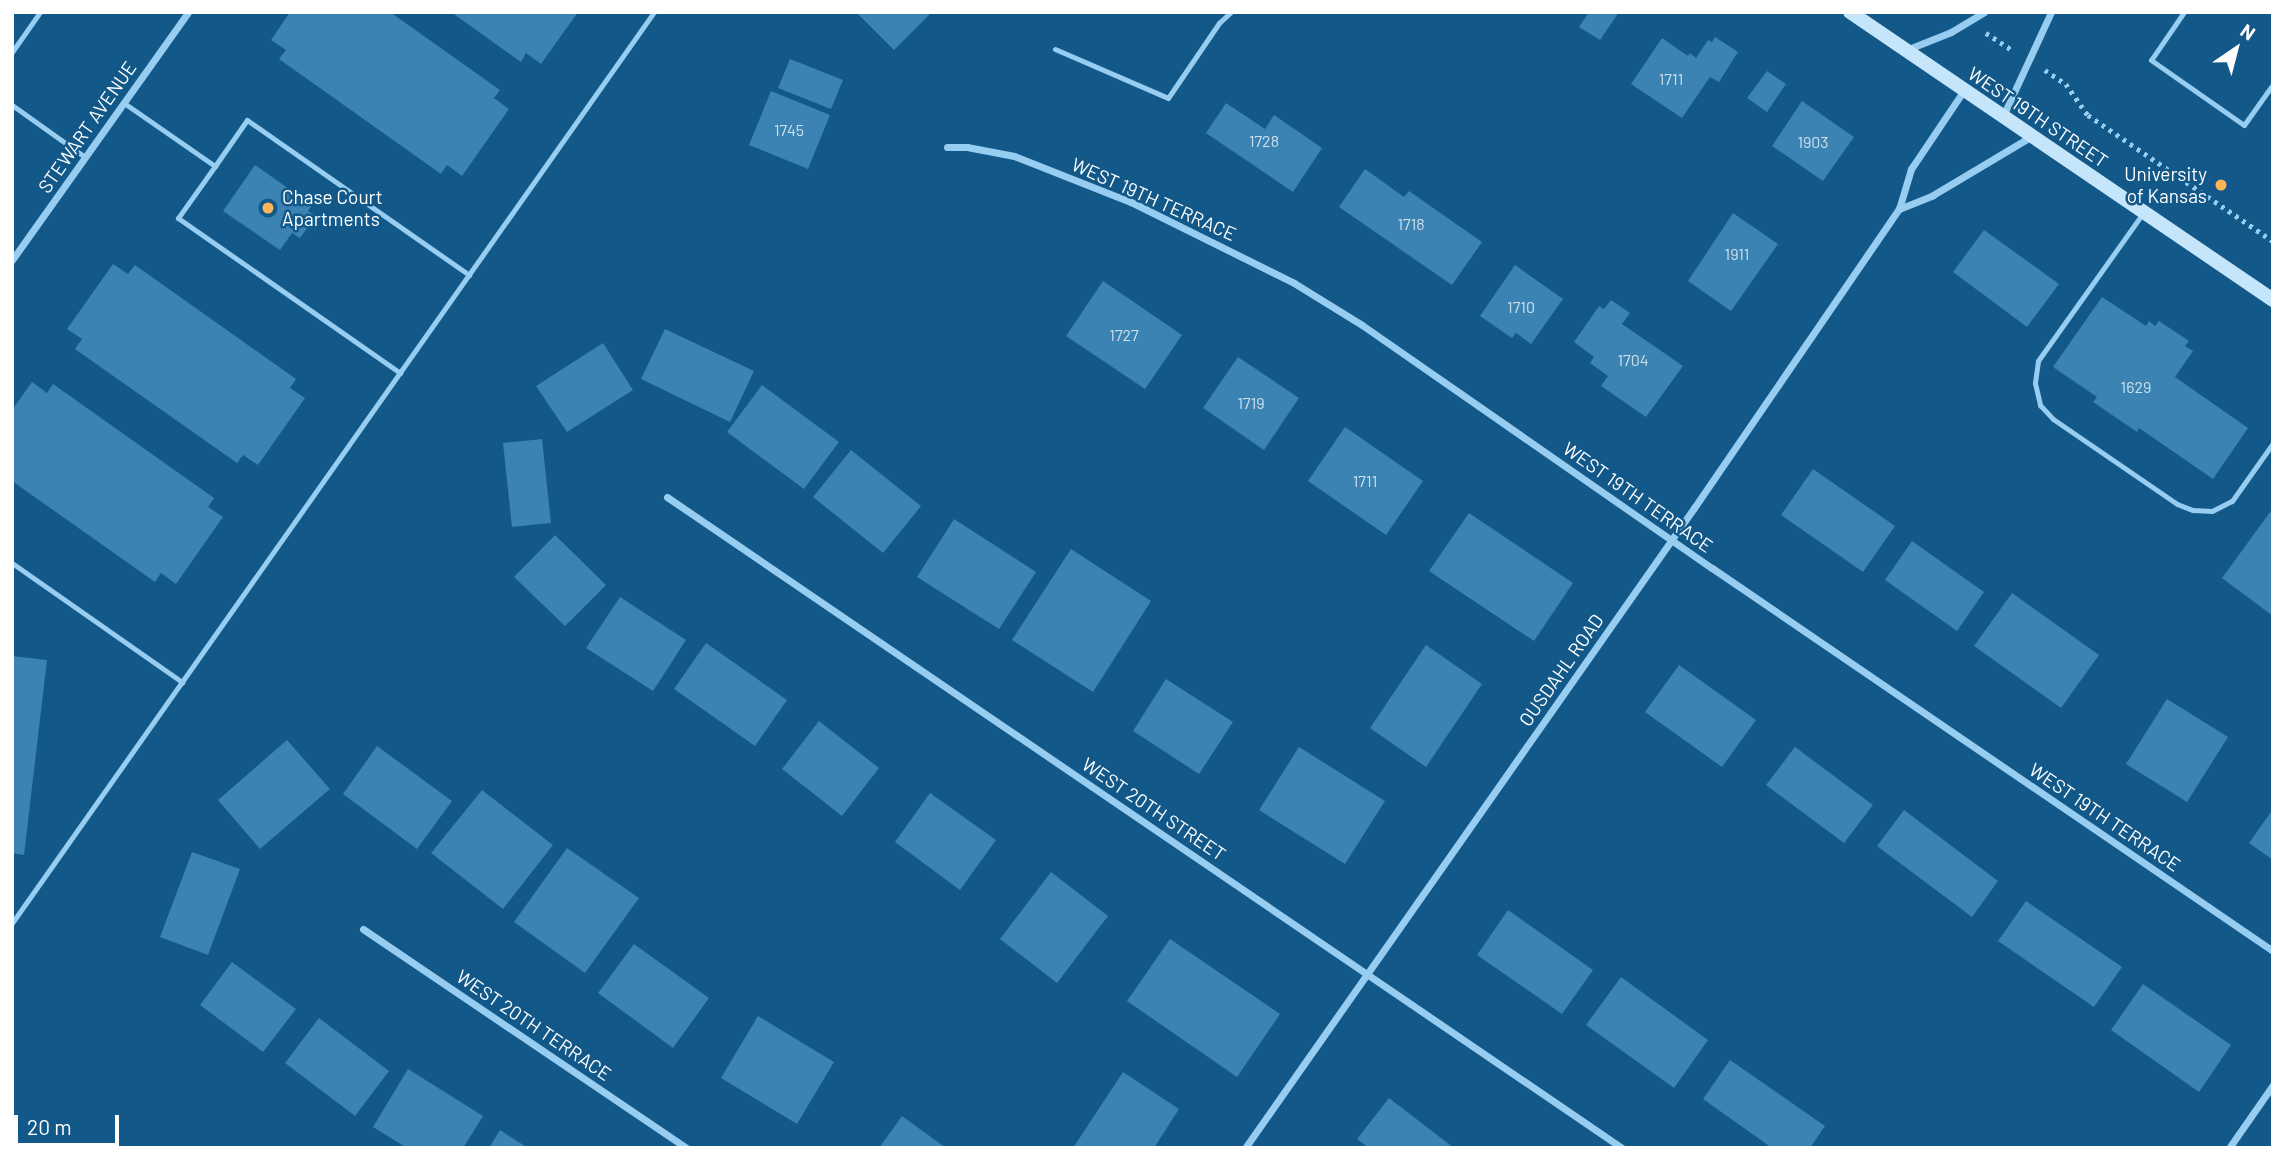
<!DOCTYPE html>
<html>
<head>
<meta charset="utf-8">
<style>
  body { margin:0 }
  #map { position:relative; width:2285px; height:1160px; overflow:hidden; background:#125889; font-family:Barlow,sans-serif }
  div>[style] { position:absolute }
  .building>* { inset:0; background:#3a83b3 }
  .path>* { height:4.5px; margin-top:-2.25px; transform-origin:0; background:repeating-linear-gradient(90deg,#97cdf1 0 3.5px,transparent 0 8.5px) }
  .lane>* { height:5px; margin:-2.5px; padding:0 2.5px; transform-origin:2.5px; border-radius:2.5px; background:#97cdf1 }
  .street>* { height:7px; margin:-3.5px; padding:0 3.5px; transform-origin:3.5px; border-radius:3.5px; background:#97cdf1 }
  .secondary>* { height:14px; margin:-7px; padding:0 7px; transform-origin:7px; border-radius:7px; background:#c5e5fb }
  .dots>* { width:19px; height:19px; translate:-50% -50%; box-sizing:border-box; border:4px solid #125889; border-radius:50% }
  span { translate:-50% -50%; white-space:nowrap; text-align:center; line-height:1.15; -webkit-text-stroke:5px #125889; paint-order:stroke }
  .number-label { font-size:16px; color:#cee0ec }
  .number-label span { -webkit-text-stroke-width:0 }
  .street-label { font-size:19px; color:#fff }
  .poi-label { font-size:19px; color:#fff }
  .right { translate:-100% -50%; text-align:right }
  .left { translate:0 -50%; text-align:left }
  .frame { position:absolute; inset:0; border:14px solid #fff; pointer-events:none }
  .north { position:absolute; left:2201px; top:14px; width:70px; height:70px; -webkit-text-stroke:5px #125889; paint-order:stroke; rotate:35deg; font-size:19px; font-weight:700; line-height:28px; text-align:center; color:#fff }
  .north::after { content:''; display:block; margin:auto; width:24px; height:32px; background:#fff; clip-path:polygon(50% 0,100% 100%,50% 72%,0 100%) }
  .scale { position:absolute; left:14px; top:1115px; width:105px; height:32px; box-sizing:border-box; border:4px solid #fff; border-top:0; padding-left:9px; font-size:21px; line-height:24px; white-space:nowrap; color:#fff; -webkit-text-stroke:5px #125889; paint-order:stroke }
</style>
</head>
<body>
<div id="map">
  <div class="building">
    <div style="clip-path:polygon(290px 12px,390px 12px,500px 90px,494px 98px,509px 109px,462px 176px,447px 165px,441px 174px,279px 59px,286px 50px,271px 40px)"></div>
    <div style="clip-path:polygon(451px 12px,578px 12px,541px 64px,526px 53px,521px 62px)"></div>
    <div style="clip-path:polygon(856px 12px,932px 12px,894px 50px)"></div>
    <div style="clip-path:polygon(1589px 12px,1619px 12px,1600px 40px,1579px 27px)"></div>
    <div style="clip-path:polygon(1715px 37px,1738px 52px,1719px 82px,1710px 77px,1682px 118px,1631px 84px,1662px 38px,1688px 56px,1690px 53px,1696px 58px,1708px 40px,1712px 42px)"></div>
    <div style="clip-path:polygon(790px 59px,843px 80px,831px 109px,778px 88px)"></div>
    <div style="clip-path:polygon(1767px 71px,1786px 84px,1767px 112px,1747px 98px)"></div>
    <div style="clip-path:polygon(771px 91px,830px 115px,808px 169px,749px 145px)"></div>
    <div style="clip-path:polygon(1802px 101px,1854px 137px,1823px 181px,1772px 146px)"></div>
    <div style="clip-path:polygon(1226px 103px,1265px 129px,1274px 115px,1322px 148px,1293px 192px,1206px 133px)"></div>
    <div style="clip-path:polygon(255px 165px,312px 205px,308px 211px,316px 216px,300px 238px,292px 233px,280px 250px,223px 211px)"></div>
    <div style="clip-path:polygon(1365px 169px,1404px 197px,1409px 191px,1482px 242px,1452px 285px,1339px 207px)"></div>
    <div style="clip-path:polygon(1733px 213px,1778px 244px,1731px 311px,1688px 281px)"></div>
    <div style="clip-path:polygon(1984px 230px,2059px 284px,2027px 327px,1953px 272px)"></div>
    <div style="clip-path:polygon(113px 264px,128px 274px,135px 265px,296px 379px,290px 388px,305px 398px,258px 465px,243px 455px,237px 463px,75px 349px,82px 339px,67px 329px)"></div>
    <div style="clip-path:polygon(1515px 265px,1563px 299px,1531px 344px,1516px 333px,1512px 338px,1480px 316px)"></div>
    <div style="clip-path:polygon(1103px 281px,1182px 335px,1145px 389px,1066px 336px)"></div>
    <div style="clip-path:polygon(2102px 297px,2146px 326px,2149px 321px,2155px 326px,2159px 321px,2189px 341px,2185px 346px,2193px 351px,2175px 377px,2248px 428px,2213px 479px,2139px 428px,2137px 432px,2093px 402px,2097px 397px,2053px 367px)"></div>
    <div style="clip-path:polygon(1611px 300px,1630px 313px,1622px 324px,1683px 366px,1646px 417px,1601px 386px,1608px 376px,1590px 363px,1594px 357px,1574px 342px,1599px 306px,1604px 309px)"></div>
    <div style="clip-path:polygon(665px 329px,754px 371px,730px 422px,641px 379px)"></div>
    <div style="clip-path:polygon(603px 343px,633px 390px,567px 432px,536px 386px)"></div>
    <div style="clip-path:polygon(1238px 357px,1299px 398px,1264px 450px,1203px 408px)"></div>
    <div style="clip-path:polygon(32px 382px,47px 393px,53px 384px,214px 498px,208px 507px,223px 517px,176px 584px,161px 573px,155px 582px,12px 481px,12px 410px)"></div>
    <div style="clip-path:polygon(762px 385px,839px 442px,804px 489px,727px 432px)"></div>
    <div style="clip-path:polygon(1345px 427px,1423px 481px,1386px 535px,1308px 481px)"></div>
    <div style="clip-path:polygon(542px 439px,551px 523px,512px 527px,503px 443px)"></div>
    <div style="clip-path:polygon(851px 450px,921px 506px,883px 553px,813px 497px)"></div>
    <div style="clip-path:polygon(1813px 469px,1895px 526px,1863px 572px,1781px 515px)"></div>
    <div style="clip-path:polygon(2273px 508px,2273px 616px,2222px 578px)"></div>
    <div style="clip-path:polygon(1469px 513px,1573px 583px,1534px 641px,1429px 571px)"></div>
    <div style="clip-path:polygon(954px 519px,1036px 572px,999px 629px,917px 577px)"></div>
    <div style="clip-path:polygon(555px 535px,606px 585px,565px 626px,514px 577px)"></div>
    <div style="clip-path:polygon(1912px 541px,1984px 592px,1957px 631px,1885px 580px)"></div>
    <div style="clip-path:polygon(1071px 549px,1151px 601px,1093px 692px,1012px 640px)"></div>
    <div style="clip-path:polygon(2012px 593px,2099px 655px,2061px 708px,1974px 646px)"></div>
    <div style="clip-path:polygon(620px 597px,686px 640px,653px 691px,586px 648px)"></div>
    <div style="clip-path:polygon(706px 643px,787px 700px,755px 746px,674px 689px)"></div>
    <div style="clip-path:polygon(1426px 645px,1482px 684px,1426px 767px,1370px 728px)"></div>
    <div style="clip-path:polygon(12px 656px,47px 660px,24px 855px,12px 853px)"></div>
    <div style="clip-path:polygon(1679px 665px,1756px 720px,1722px 767px,1645px 712px)"></div>
    <div style="clip-path:polygon(1166px 679px,1233px 722px,1199px 774px,1133px 731px)"></div>
    <div style="clip-path:polygon(2167px 699px,2228px 737px,2187px 802px,2126px 764px)"></div>
    <div style="clip-path:polygon(819px 721px,879px 768px,842px 816px,782px 769px)"></div>
    <div style="clip-path:polygon(287px 740px,330px 789px,260px 849px,218px 800px)"></div>
    <div style="clip-path:polygon(377px 746px,452px 801px,417px 849px,343px 794px)"></div>
    <div style="clip-path:polygon(1299px 747px,1385px 801px,1345px 864px,1259px 810px)"></div>
    <div style="clip-path:polygon(1795px 747px,1873px 805px,1844px 843px,1766px 785px)"></div>
    <div style="clip-path:polygon(482px 790px,553px 845px,503px 909px,431px 853px)"></div>
    <div style="clip-path:polygon(930px 793px,996px 840px,960px 890px,895px 842px)"></div>
    <div style="clip-path:polygon(2273px 809px,2273px 860px,2249px 843px)"></div>
    <div style="clip-path:polygon(1904px 810px,1998px 881px,1972px 917px,1877px 846px)"></div>
    <div style="clip-path:polygon(567px 848px,639px 898px,585px 973px,514px 922px)"></div>
    <div style="clip-path:polygon(192px 852px,240px 869px,208px 955px,160px 937px)"></div>
    <div style="clip-path:polygon(1051px 872px,1108px 916px,1057px 983px,1000px 939px)"></div>
    <div style="clip-path:polygon(2026px 901px,2122px 967px,2094px 1007px,1998px 941px)"></div>
    <div style="clip-path:polygon(1508px 910px,1593px 970px,1562px 1014px,1477px 955px)"></div>
    <div style="clip-path:polygon(1170px 939px,1280px 1014px,1237px 1077px,1127px 1001px)"></div>
    <div style="clip-path:polygon(634px 944px,709px 998px,673px 1048px,598px 993px)"></div>
    <div style="clip-path:polygon(232px 962px,296px 1009px,263px 1052px,200px 1005px)"></div>
    <div style="clip-path:polygon(1621px 977px,1708px 1040px,1674px 1088px,1586px 1025px)"></div>
    <div style="clip-path:polygon(2143px 984px,2231px 1045px,2199px 1092px,2111px 1030px)"></div>
    <div style="clip-path:polygon(758px 1016px,834px 1062px,797px 1124px,721px 1078px)"></div>
    <div style="clip-path:polygon(319px 1018px,389px 1071px,355px 1116px,285px 1063px)"></div>
    <div style="clip-path:polygon(1730px 1060px,1825px 1126px,1810px 1148px,1772px 1148px,1703px 1099px)"></div>
    <div style="clip-path:polygon(408px 1069px,483px 1116px,463px 1148px,407px 1148px,373px 1127px)"></div>
    <div style="clip-path:polygon(1123px 1072px,1179px 1109px,1154px 1148px,1073px 1148px)"></div>
    <div style="clip-path:polygon(1389px 1098px,1454px 1148px,1369px 1148px,1357px 1139px)"></div>
    <div style="clip-path:polygon(902px 1116px,946px 1148px,879px 1148px)"></div>
    <div style="clip-path:polygon(500px 1130px,528px 1148px,489px 1148px)"></div>
  </div>
  <div class="path">
    <div style="left:1986px;top:33px;width:30px;rotate:33deg"></div>
    <div style="left:2045px;top:70px;width:25px;rotate:34deg"></div>
    <div style="left:2066px;top:84px;width:38px;rotate:55deg"></div>
    <div style="left:2088px;top:115px;width:224px;rotate:34.3deg"></div>
  </div>
  <div class="lane">
    <div style="left:2184px;top:12px;width:58px;rotate:124.5deg"></div>
    <div style="left:2151px;top:60px;width:113px;rotate:35deg"></div>
    <div style="left:2244px;top:125px;width:50px;rotate:-54.7deg"></div>
    <div style="left:1055px;top:49px;width:123px;rotate:23.4deg"></div>
    <div style="left:1168px;top:98px;width:91px;rotate:-55.8deg"></div>
    <div style="left:1219px;top:23px;width:16px;rotate:-43deg"></div>
    <div style="left:12px;top:52px;width:49px;rotate:-55deg"></div>
    <div style="left:124px;top:103px;width:111px;rotate:34.7deg"></div>
    <div style="left:215px;top:166px;width:64px;rotate:125.4deg"></div>
    <div style="left:178px;top:218px;width:271px;rotate:34.9deg"></div>
    <div style="left:12px;top:105px;width:90px;rotate:35.5deg"></div>
    <div style="left:215px;top:166px;width:56px;rotate:-55.2deg"></div>
    <div style="left:247px;top:120px;width:271px;rotate:34.9deg"></div>
    <div style="left:2143px;top:213px;width:181px;rotate:125.4deg"></div>
    <div style="left:2038px;top:361px;width:22px;rotate:98deg"></div>
    <div style="left:2035px;top:383px;width:23px;rotate:77deg"></div>
    <div style="left:2040px;top:405px;width:19px;rotate:47deg"></div>
    <div style="left:2053px;top:419px;width:150px;rotate:34.4deg"></div>
    <div style="left:2177px;top:504px;width:17px;rotate:21deg"></div>
    <div style="left:2193px;top:510px;width:19px;rotate:3deg"></div>
    <div style="left:2212px;top:511px;width:22px;rotate:-27deg"></div>
    <div style="left:2232px;top:501px;width:71px;rotate:-54.7deg"></div>
    <div style="left:12px;top:563px;width:208px;rotate:35deg"></div>
    <div style="left:12px;top:923px;width:1114px;rotate:-54.83deg"></div>
  </div>
  <div class="street">
    <div style="left:1906px;top:50px;width:48px;rotate:-21.8deg"></div>
    <div style="left:1951px;top:32px;width:39px;rotate:-31deg"></div>
    <div style="left:2003px;top:116px;width:115px;rotate:-65.2deg"></div>
    <div style="left:947px;top:147px;width:20px"></div>
    <div style="left:967px;top:147px;width:48px;rotate:10.8deg"></div>
    <div style="left:1014px;top:156px;width:126px;rotate:21.5deg"></div>
    <div style="left:1131px;top:202px;width:182px;rotate:26.4deg"></div>
    <div style="left:1294px;top:283px;width:80px;rotate:31.7deg"></div>
    <div style="left:1362px;top:325px;width:426px;rotate:34.8deg"></div>
    <div style="left:1712px;top:568px;width:679px;rotate:34.32deg"></div>
    <div style="left:1899px;top:209px;width:37px;rotate:-22deg"></div>
    <div style="left:1933px;top:195px;width:115px;rotate:-30.8deg"></div>
    <div style="left:12px;top:260px;width:304px;rotate:-54.6deg"></div>
    <div style="left:667px;top:497px;width:1156px;rotate:34.28deg"></div>
    <div style="left:363px;top:929px;width:391px;rotate:34.1deg"></div>
    <div style="left:1245px;top:1148px;width:782px;rotate:-54.95deg"></div>
    <div style="left:1694px;top:508px;width:363px;rotate:-55.6deg"></div>
    <div style="left:1899px;top:209px;width:42px;rotate:-73.3deg"></div>
    <div style="left:1911px;top:169px;width:95px;rotate:-56.1deg"></div>
    <div style="left:2229px;top:1148px;width:77px;rotate:-55.1deg"></div>
  </div>
  <div class="secondary">
    <div style="left:1850px;top:12px;width:512px;rotate:34.25deg"></div>
  </div>
  <div class="dots">
    <div style="left:2221px;top:185px;background:#ffb557"></div>
    <div style="left:268px;top:208px;background:#ffb557"></div>
  </div>
  <div class="number-label">
    <span style="left:1671px;top:79px">1711</span>
    <span style="left:789px;top:130px">1745</span>
    <span style="left:1264px;top:141px">1728</span>
    <span style="left:1813px;top:142px">1903</span>
    <span style="left:1411px;top:224px">1718</span>
    <span style="left:1737px;top:254px">1911</span>
    <span style="left:1521px;top:307px">1710</span>
    <span style="left:1124px;top:335px">1727</span>
    <span style="left:1633px;top:360px">1704</span>
    <span style="left:2136px;top:387px">1629</span>
    <span style="left:1251px;top:403px">1719</span>
    <span style="left:1365px;top:481px">1711</span>
  </div>
  <div class="street-label">
    <span style="left:2038px;top:117px;rotate:34deg">WEST 19TH STREET</span>
    <span style="left:87px;top:127px;rotate:-55deg">STEWART AVENUE</span>
    <span style="left:1154px;top:199px;rotate:24deg">WEST 19TH TERRACE</span>
    <span style="left:1638px;top:497px;rotate:35deg">WEST 19TH TERRACE</span>
    <span style="left:1561px;top:670px;rotate:-55deg">OUSDAHL ROAD</span>
    <span style="left:1154px;top:809px;rotate:34deg">WEST 20TH STREET</span>
    <span style="left:2105px;top:817px;rotate:34deg">WEST 19TH TERRACE</span>
    <span style="left:534px;top:1025px;rotate:34deg">WEST 20TH TERRACE</span>
  </div>
  <div class="poi-label">
    <span class="right" style="left:2207px;top:185px">University<br>of Kansas</span>
    <span class="left" style="left:282px;top:208px">Chase Court<br>Apartments</span>
  </div>
  <div class="frame"></div>
  <div class="north">N</div>
  <div class="scale">20 m</div>
</div>
</body>
</html>
